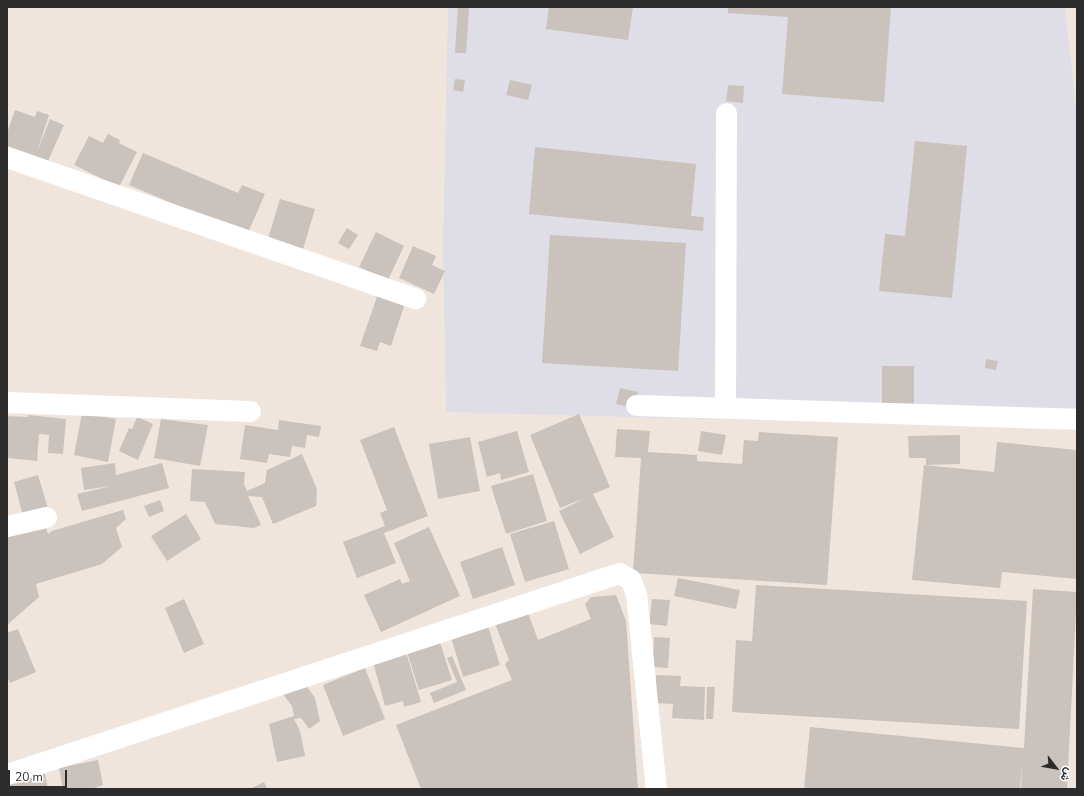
<!DOCTYPE html>
<html>
<head>
<meta charset="utf-8">
<style>
  body { margin:0 }
  #map { position:relative; width:1084px; height:796px; overflow:hidden; background:#efe5dd; font-family:"Nunito Sans",Vazirmatn,sans-serif }
  div>[style] { position:absolute }
  .industrial>* { inset:0; background:#dfdee6 }
  .building>* { inset:0; background:#cac2bc }
  .minor>* { height:21px; margin:-10.5px; padding:0 10.5px; transform-origin:10.5px; border-radius:10.5px; background:#fff }
  span { translate:-50% -50%; white-space:nowrap; text-align:center; line-height:1.15; -webkit-text-stroke:3px #fff; paint-order:stroke }
  .frame { position:absolute; inset:0; border:8px solid #2c2c2c; pointer-events:none }
  .north { position:absolute; left:1036px; top:748px; width:40px; height:40px; -webkit-text-stroke:3px #fff; paint-order:stroke; rotate:121deg; font-size:11px; font-weight:700; line-height:16px; text-align:center; color:#2c2c2c }
  .north::after { content:''; display:block; margin:auto; width:14px; height:18px; background:#2c2c2c; clip-path:polygon(50% 0,100% 100%,50% 72%,0 100%) }
  .scale { position:absolute; left:8px; top:770px; width:59px; height:18px; box-sizing:border-box; border:2px solid #2c2c2c; border-top:0; padding-left:5px; font-size:12px; line-height:14px; white-space:nowrap; color:#2c2c2c; -webkit-text-stroke:3px #fff; paint-order:stroke }
</style>
</head>
<body>
<div id="map">
  <div class="industrial">
    <div style="clip-path:polygon(448px 7px,1065px 7px,1077px 116px,1077px 429px,446px 412px,443px 248px)"></div>
  </div>
  <div class="building">
    <div style="clip-path:polygon(458px 7px,469px 7px,466px 53px,455px 53px)"></div>
    <div style="clip-path:polygon(549px 7px,633px 7px,628px 40px,546px 29px)"></div>
    <div style="clip-path:polygon(728px 7px,891px 7px,884px 102px,782px 94px,788px 17px,728px 13px)"></div>
    <div style="clip-path:polygon(455px 79px,465px 80px,463px 92px,453px 90px)"></div>
    <div style="clip-path:polygon(510px 80px,532px 85px,528px 100px,506px 95px)"></div>
    <div style="clip-path:polygon(728px 85px,744px 86px,743px 103px,726px 101px)"></div>
    <div style="clip-path:polygon(15px 110px,35px 117px,37px 111px,49px 115px,37px 152px,50px 119px,64px 125px,48px 161px,7px 146px,7px 133px)"></div>
    <div style="clip-path:polygon(108px 134px,120px 140px,119px 143px,137px 152px,119px 187px,74px 165px,89px 136px,103px 143px)"></div>
    <div style="clip-path:polygon(915px 141px,967px 146px,952px 298px,879px 291px,885px 234px,905px 236px)"></div>
    <div style="clip-path:polygon(535px 147px,696px 164px,691px 216px,704px 217px,703px 231px,529px 214px)"></div>
    <div style="clip-path:polygon(143px 153px,238px 193px,242px 185px,265px 194px,247px 235px,129px 185px)"></div>
    <div style="clip-path:polygon(280px 199px,315px 209px,303px 249px,268px 239px)"></div>
    <div style="clip-path:polygon(347px 228px,358px 235px,349px 249px,338px 243px)"></div>
    <div style="clip-path:polygon(376px 232px,404px 246px,388px 280px,359px 267px)"></div>
    <div style="clip-path:polygon(550px 235px,686px 243px,678px 371px,542px 363px)"></div>
    <div style="clip-path:polygon(413px 246px,436px 256px,432px 265px,445px 271px,434px 294px,399px 278px)"></div>
    <div style="clip-path:polygon(380px 288px,407px 297px,391px 346px,380px 342px,377px 351px,360px 346px)"></div>
    <div style="clip-path:polygon(986px 359px,998px 361px,996px 370px,985px 368px)"></div>
    <div style="clip-path:polygon(882px 366px,914px 366px,914px 410px,882px 410px)"></div>
    <div style="clip-path:polygon(620px 388px,638px 392px,634px 408px,616px 404px)"></div>
    <div style="clip-path:polygon(82px 413px,116px 419px,108px 462px,74px 455px)"></div>
    <div style="clip-path:polygon(579px 414px,610px 487px,593px 494px,614px 537px,580px 554px,559px 511px,585px 498px,560px 508px,530px 435px)"></div>
    <div style="clip-path:polygon(28px 415px,66px 419px,63px 454px,48px 453px,49px 435px,39px 434px,37px 461px,7px 458px,7px 416px,28px 417px)"></div>
    <div style="clip-path:polygon(137px 417px,153px 424px,138px 460px,119px 451px,129px 428px,132px 429px)"></div>
    <div style="clip-path:polygon(161px 419px,208px 425px,200px 466px,154px 458px)"></div>
    <div style="clip-path:polygon(279px 420px,321px 426px,319px 437px,307px 435px,305px 448px,292px 446px,290px 457px,269px 454px,267px 463px,240px 459px,245px 425px,278px 430px)"></div>
    <div style="clip-path:polygon(394px 427px,428px 516px,384px 533px,396px 563px,357px 578px,343px 542px,385px 526px,380px 513px,387px 510px,360px 440px)"></div>
    <div style="clip-path:polygon(617px 429px,650px 431px,648px 452px,697px 455px,697px 461px,742px 464px,744px 440px,758px 441px,759px 432px,838px 437px,827px 585px,633px 573px,641px 458px,615px 457px)"></div>
    <div style="clip-path:polygon(517px 431px,529px 472px,501px 480px,500px 473px,487px 477px,478px 442px)"></div>
    <div style="clip-path:polygon(701px 431px,726px 435px,722px 455px,698px 451px)"></div>
    <div style="clip-path:polygon(960px 435px,960px 464px,926px 465px,926px 458px,909px 458px,908px 436px)"></div>
    <div style="clip-path:polygon(470px 437px,480px 491px,438px 499px,429px 444px)"></div>
    <div style="clip-path:polygon(997px 442px,1077px 450px,1077px 579px,1002px 572px,1000px 588px,912px 580px,924px 465px,994px 472px)"></div>
    <div style="clip-path:polygon(302px 454px,317px 489px,316px 506px,273px 524px,262px 497px,248px 496px,261px 525px,254px 528px,215px 524px,205px 502px,190px 501px,192px 469px,245px 472px,244px 484px,247px 491px,265px 483px,267px 470px)"></div>
    <div style="clip-path:polygon(115px 463px,116px 475px,162px 463px,169px 488px,82px 511px,77px 494px,111px 486px,84px 490px,81px 468px)"></div>
    <div style="clip-path:polygon(533px 474px,547px 521px,506px 534px,491px 486px)"></div>
    <div style="clip-path:polygon(38px 475px,49px 512px,24px 519px,14px 482px)"></div>
    <div style="clip-path:polygon(160px 500px,164px 511px,149px 517px,144px 506px)"></div>
    <div style="clip-path:polygon(123px 510px,126px 519px,116px 528px,122px 547px,102px 564px,36px 584px,39px 597px,7px 625px,7px 536px,45px 525px,48px 534px,52px 531px)"></div>
    <div style="clip-path:polygon(186px 514px,201px 539px,167px 561px,151px 536px)"></div>
    <div style="clip-path:polygon(554px 521px,569px 569px,525px 582px,510px 534px)"></div>
    <div style="clip-path:polygon(429px 527px,460px 596px,381px 632px,364px 595px,400px 579px,402px 584px,410px 581px,394px 543px)"></div>
    <div style="clip-path:polygon(502px 547px,515px 585px,473px 599px,460px 562px)"></div>
    <div style="clip-path:polygon(678px 578px,740px 590px,736px 609px,674px 596px)"></div>
    <div style="clip-path:polygon(756px 585px,1027px 601px,1019px 729px,732px 712px,736px 640px,752px 641px)"></div>
    <div style="clip-path:polygon(1033px 589px,1077px 592px,1067px 789px,1021px 789px,1022px 763px,1020px 789px,804px 789px,810px 727px,1024px 748px)"></div>
    <div style="clip-path:polygon(616px 595px,626px 621px,638px 789px,421px 789px,396px 725px,512px 680px,505px 664px,509px 660px,494px 621px,526px 607px,538px 640px,591px 619px,585px 604px,591px 597px)"></div>
    <div style="clip-path:polygon(184px 599px,204px 644px,184px 653px,165px 608px)"></div>
    <div style="clip-path:polygon(652px 599px,670px 600px,667px 626px,649px 624px)"></div>
    <div style="clip-path:polygon(487px 623px,500px 665px,463px 677px,450px 634px)"></div>
    <div style="clip-path:polygon(18px 629px,36px 672px,10px 683px,7px 676px,7px 633px)"></div>
    <div style="clip-path:polygon(654px 637px,670px 638px,668px 668px,653px 667px)"></div>
    <div style="clip-path:polygon(439px 639px,452px 680px,419px 690px,406px 649px)"></div>
    <div style="clip-path:polygon(406px 652px,421px 702px,404px 707px,403px 701px,385px 706px,373px 662px)"></div>
    <div style="clip-path:polygon(452px 656px,466px 690px,434px 703px,430px 693px,457px 682px,447px 658px)"></div>
    <div style="clip-path:polygon(365px 668px,385px 719px,343px 736px,323px 685px)"></div>
    <div style="clip-path:polygon(656px 675px,681px 676px,680px 686px,705px 687px,704px 720px,672px 718px,673px 704px,655px 703px)"></div>
    <div style="clip-path:polygon(303px 681px,315px 698px,320px 721px,309px 729px,301px 718px,294px 719px,300px 731px,305px 756px,277px 762px,269px 724px,294px 716px,292px 706px,282px 693px)"></div>
    <div style="clip-path:polygon(707px 687px,715px 687px,713px 719px,706px 719px)"></div>
    <div style="clip-path:polygon(98px 760px,103px 785px,92px 789px,63px 789px,59px 768px)"></div>
    <div style="clip-path:polygon(44px 769px,48px 789px,7px 789px,7px 776px)"></div>
    <div style="clip-path:polygon(264px 782px,267px 789px,250px 789px)"></div>
  </div>
  <div class="minor">
    <div style="left:7px;top:157px;width:432px;rotate:19.1deg"></div>
    <div style="left:7px;top:402px;width:243px;rotate:2.1deg"></div>
    <div style="left:636px;top:405px;width:441px;rotate:1.8deg"></div>
    <div style="left:725px;top:408px;width:295px;rotate:-89.8deg"></div>
    <div style="left:7px;top:526px;width:40px;rotate:-13deg"></div>
    <div style="left:7px;top:774px;width:644px;rotate:-18.18deg"></div>
    <div style="left:619px;top:573px;width:13px;rotate:29deg"></div>
    <div style="left:630px;top:579px;width:15px;rotate:67deg"></div>
    <div style="left:636px;top:593px;width:197px;rotate:84.2deg"></div>
  </div>
  <div class="frame"></div>
  <div class="north">ش</div>
  <div class="scale">20 m</div>
</div>
</body>
</html>
